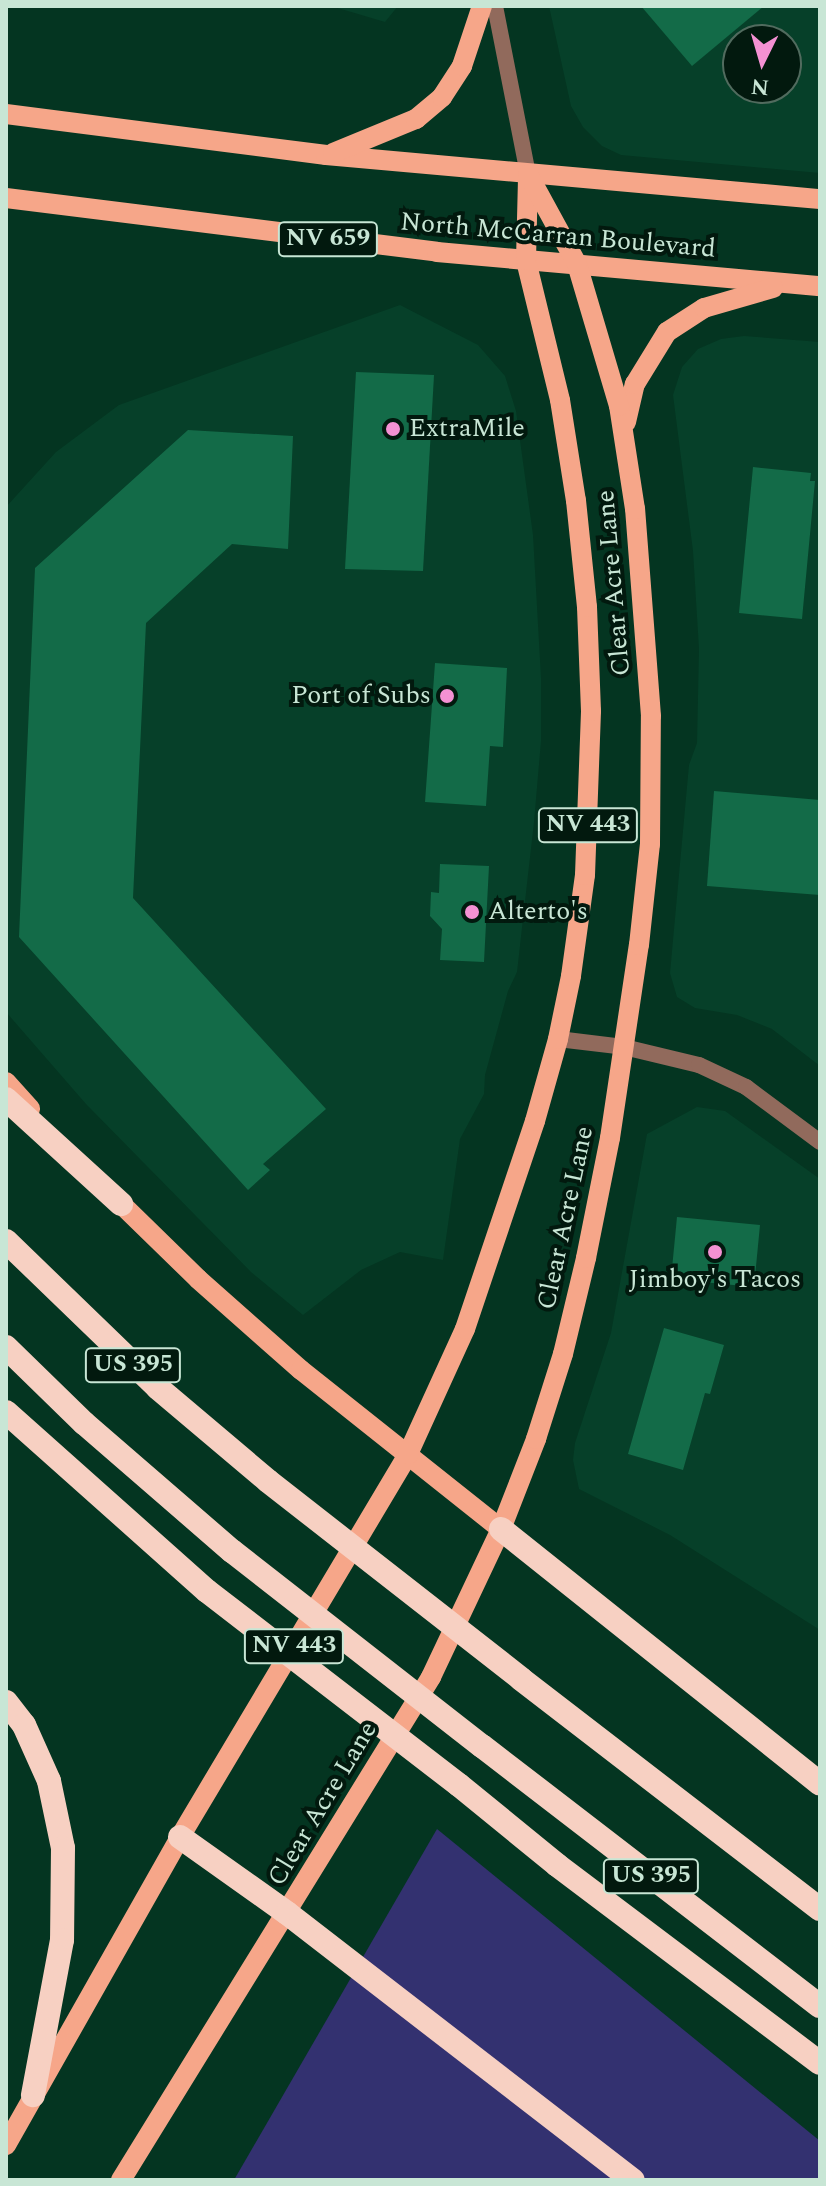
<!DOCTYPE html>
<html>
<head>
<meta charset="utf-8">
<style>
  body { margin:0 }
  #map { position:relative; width:826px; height:2186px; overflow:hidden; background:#043521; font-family:Spectral,serif }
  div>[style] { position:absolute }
  .built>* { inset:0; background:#064029 }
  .green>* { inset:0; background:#333170 }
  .building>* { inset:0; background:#136b48 }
  .minor>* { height:16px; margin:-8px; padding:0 8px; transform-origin:8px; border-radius:8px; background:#916a5c }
  .tertiary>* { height:16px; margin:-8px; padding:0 8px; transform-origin:8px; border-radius:8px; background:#916a5c }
  .primary>* { height:20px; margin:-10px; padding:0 10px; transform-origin:10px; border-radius:10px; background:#f6a689 }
  .motorway>* { height:24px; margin:-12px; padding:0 12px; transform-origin:12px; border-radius:12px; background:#f7d0c2 }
  .motorway-bridge>* { height:24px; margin:-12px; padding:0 12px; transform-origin:12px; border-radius:12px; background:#f7d0c2 }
  .dots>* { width:22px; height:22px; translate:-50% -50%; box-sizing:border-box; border:4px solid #02190e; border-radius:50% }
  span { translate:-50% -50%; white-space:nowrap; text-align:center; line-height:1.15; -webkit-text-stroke:8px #02190e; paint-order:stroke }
  .shield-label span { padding:2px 6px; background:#02190e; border:2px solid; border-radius:6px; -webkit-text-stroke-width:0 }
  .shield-label { font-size:24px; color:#c8e6d5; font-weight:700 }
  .street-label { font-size:26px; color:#c8e6d5 }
  .poi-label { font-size:26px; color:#c8e6d5 }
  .left { translate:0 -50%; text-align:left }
  .right { translate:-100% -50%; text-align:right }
  .frame { position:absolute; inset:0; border:8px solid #c8e6d5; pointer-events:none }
  .north { position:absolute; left:722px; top:24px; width:80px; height:80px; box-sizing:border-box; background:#02190e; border:2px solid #516b5e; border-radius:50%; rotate:185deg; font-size:22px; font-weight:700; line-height:32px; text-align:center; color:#c8e6d5 }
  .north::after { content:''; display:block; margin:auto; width:28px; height:36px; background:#f491d3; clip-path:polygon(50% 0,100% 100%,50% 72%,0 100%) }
</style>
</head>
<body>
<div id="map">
  <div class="built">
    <div style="clip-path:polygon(331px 6px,398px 6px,385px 22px)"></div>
    <div style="clip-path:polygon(evenodd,549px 6px,820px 6px,820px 173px,621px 155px,602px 146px,583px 127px,571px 106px,549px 6px,738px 40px,786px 40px,786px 88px,738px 88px,738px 40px)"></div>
    <div style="clip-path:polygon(400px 305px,478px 345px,505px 376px,516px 411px,533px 535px,541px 678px,541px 741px,534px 822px,517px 972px,508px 991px,485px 1075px,484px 1094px,460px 1139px,443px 1260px,400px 1252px,361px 1270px,303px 1315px,251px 1272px,86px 1104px,6px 1012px,6px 507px,56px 452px,119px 405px)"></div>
    <div style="clip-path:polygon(744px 336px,820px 342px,820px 1066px,772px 1029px,737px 1015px,695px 1008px,677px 997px,670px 973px,689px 765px,697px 743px,699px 649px,693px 551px,673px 395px,682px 367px,698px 349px,721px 339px)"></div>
    <div style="clip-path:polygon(697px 1107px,725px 1111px,820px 1179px,820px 1630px,670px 1535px,579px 1489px,573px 1460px,575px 1443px,611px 1333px,647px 1134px)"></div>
  </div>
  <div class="green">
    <div style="clip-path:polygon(437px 1829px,820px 2141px,820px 2180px,234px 2180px)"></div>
  </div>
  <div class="building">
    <div style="clip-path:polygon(641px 6px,764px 6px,692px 66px)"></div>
    <div style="clip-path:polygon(356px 372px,434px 375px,423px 571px,345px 569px)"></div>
    <div style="clip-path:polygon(188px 430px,293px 436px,288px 549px,232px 544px,146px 623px,133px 898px,326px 1109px,263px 1164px,270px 1170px,248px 1190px,19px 937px,35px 568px)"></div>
    <div style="clip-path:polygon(753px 467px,811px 473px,810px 481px,815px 481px,802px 619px,739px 613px)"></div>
    <div style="clip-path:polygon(435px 663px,507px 668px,503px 747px,490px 746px,486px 806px,425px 802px)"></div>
    <div style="clip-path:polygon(714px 791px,820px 800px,820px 895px,707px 886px)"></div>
    <div style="clip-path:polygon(440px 864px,489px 866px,484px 962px,440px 960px,442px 929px,430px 916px,431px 892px,439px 893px)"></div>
    <div style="clip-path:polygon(677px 1217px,760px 1225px,754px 1287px,671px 1279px)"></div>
    <div style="clip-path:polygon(664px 1328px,724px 1345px,710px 1394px,705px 1393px,683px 1470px,628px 1454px)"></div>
  </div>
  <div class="minor">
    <div style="left:558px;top:1039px;width:66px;rotate:6.9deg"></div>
    <div style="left:624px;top:1047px;width:77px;rotate:13.5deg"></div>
    <div style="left:699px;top:1065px;width:52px;rotate:25.1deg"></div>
    <div style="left:746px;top:1087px;width:92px;rotate:36.6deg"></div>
  </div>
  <div class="tertiary">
    <div style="left:495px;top:6px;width:171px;rotate:78.9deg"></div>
  </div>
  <div class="primary">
    <div style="left:6px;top:114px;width:323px;rotate:7.3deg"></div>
    <div style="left:326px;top:155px;width:496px;rotate:5.1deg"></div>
    <div style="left:333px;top:153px;width:90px;rotate:-22.3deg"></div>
    <div style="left:416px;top:119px;width:34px;rotate:-40deg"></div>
    <div style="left:442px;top:97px;width:37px;rotate:-57deg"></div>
    <div style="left:462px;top:66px;width:63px;rotate:-71.6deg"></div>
    <div style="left:6px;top:198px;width:434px;rotate:7.1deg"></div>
    <div style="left:437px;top:252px;width:385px;rotate:5.1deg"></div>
    <div style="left:626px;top:422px;width:39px;rotate:-77deg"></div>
    <div style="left:635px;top:384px;width:61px;rotate:-58.4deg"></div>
    <div style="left:667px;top:332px;width:44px;rotate:-33deg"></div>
    <div style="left:704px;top:308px;width:72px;rotate:-16.2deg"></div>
    <div style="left:6px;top:1082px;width:36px;rotate:48deg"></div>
    <div style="left:110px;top:1193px;width:123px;rotate:44.3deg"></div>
    <div style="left:198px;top:1279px;width:137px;rotate:41.5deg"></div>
    <div style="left:301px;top:1370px;width:256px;rotate:38.5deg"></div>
    <div style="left:6px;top:2145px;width:354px;rotate:-60.5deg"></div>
    <div style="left:180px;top:1837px;width:446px;rotate:-59.2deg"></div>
    <div style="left:408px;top:1454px;width:137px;rotate:-65.5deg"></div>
    <div style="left:465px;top:1329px;width:219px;rotate:-71.4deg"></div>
    <div style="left:535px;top:1121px;width:85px;rotate:-74.3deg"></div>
    <div style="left:558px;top:1039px;width:64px;rotate:-78.3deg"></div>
    <div style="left:571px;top:976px;width:102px;rotate:-82.1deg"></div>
    <div style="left:585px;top:875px;width:164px;rotate:-87.9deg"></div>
    <div style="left:591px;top:711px;width:104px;rotate:-92.2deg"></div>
    <div style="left:587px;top:607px;width:107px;rotate:-95.9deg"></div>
    <div style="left:576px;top:501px;width:102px;rotate:-99deg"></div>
    <div style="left:560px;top:400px;width:144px;rotate:-103.7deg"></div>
    <div style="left:526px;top:260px;width:83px;rotate:-88.6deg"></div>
    <div style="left:121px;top:2180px;width:591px;rotate:-58.35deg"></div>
    <div style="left:431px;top:1677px;width:164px;rotate:-64.7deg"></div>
    <div style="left:501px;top:1529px;width:97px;rotate:-68.7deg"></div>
    <div style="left:536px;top:1439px;width:89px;rotate:-72.4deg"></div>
    <div style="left:563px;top:1354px;width:99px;rotate:-76.5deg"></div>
    <div style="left:586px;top:1258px;width:122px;rotate:-78.7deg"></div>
    <div style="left:610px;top:1138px;width:195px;rotate:-81.5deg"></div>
    <div style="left:639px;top:945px;width:102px;rotate:-83.8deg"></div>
    <div style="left:650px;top:844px;width:128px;rotate:-89.6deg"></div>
    <div style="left:651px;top:716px;width:208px;rotate:-94.4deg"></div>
    <div style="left:635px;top:509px;width:104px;rotate:-98.8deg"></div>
    <div style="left:619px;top:406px;width:148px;rotate:-106.5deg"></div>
    <div style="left:577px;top:264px;width:102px;rotate:-118.6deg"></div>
  </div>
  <div class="motorway">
    <div style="left:6px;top:1099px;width:156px;rotate:42.4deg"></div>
    <div style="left:6px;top:1241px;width:211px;rotate:44deg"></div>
    <div style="left:158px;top:1388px;width:144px;rotate:40.2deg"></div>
    <div style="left:6px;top:1347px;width:109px;rotate:44.3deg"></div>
    <div style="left:84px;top:1423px;width:196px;rotate:40.9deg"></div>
    <div style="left:6px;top:1412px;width:269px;rotate:41.7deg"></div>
    <div style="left:501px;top:1529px;width:408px;rotate:38.6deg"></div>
    <div style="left:521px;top:1679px;width:377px;rotate:37.6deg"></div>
    <div style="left:6px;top:1702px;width:29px;rotate:52deg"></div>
    <div style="left:24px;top:1725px;width:61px;rotate:65.9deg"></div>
    <div style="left:49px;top:1781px;width:68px;rotate:78.2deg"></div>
    <div style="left:63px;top:1848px;width:92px;rotate:90.6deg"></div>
    <div style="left:62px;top:1940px;width:158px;rotate:100.6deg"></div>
    <div style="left:482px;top:1746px;width:426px;rotate:37.6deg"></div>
    <div style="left:459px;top:1785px;width:127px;rotate:39.2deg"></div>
    <div style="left:557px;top:1865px;width:329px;rotate:37deg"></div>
    <div style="left:180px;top:1837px;width:131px;rotate:35.4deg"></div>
    <div style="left:287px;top:1913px;width:437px;rotate:37.7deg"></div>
  </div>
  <div class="motorway-bridge">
    <div style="left:268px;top:1481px;width:321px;rotate:38deg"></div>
    <div style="left:232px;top:1551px;width:317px;rotate:38deg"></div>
    <div style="left:207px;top:1591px;width:318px;rotate:37.6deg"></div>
  </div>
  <div class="dots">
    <div style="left:393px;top:429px;background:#f491d3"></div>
    <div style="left:447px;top:696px;background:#f491d3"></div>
    <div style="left:472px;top:912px;background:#f491d3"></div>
    <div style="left:715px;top:1252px;background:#f491d3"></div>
  </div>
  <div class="shield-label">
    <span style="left:328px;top:239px">NV 659</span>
    <span style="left:588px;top:825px">NV 443</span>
    <span style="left:133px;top:1365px">US 395</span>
    <span style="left:294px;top:1646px">NV 443</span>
    <span style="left:651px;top:1876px">US 395</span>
  </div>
  <div class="street-label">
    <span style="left:558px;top:236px;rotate:5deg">North McCarran Boulevard</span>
    <span style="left:614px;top:583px;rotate:-95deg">Clear Acre Lane</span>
    <span style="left:566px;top:1218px;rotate:-78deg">Clear Acre Lane</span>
    <span style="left:323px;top:1804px;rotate:-59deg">Clear Acre Lane</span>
  </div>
  <div class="poi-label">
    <span class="left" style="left:409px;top:429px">ExtraMile</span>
    <span class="right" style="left:431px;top:696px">Port of Subs</span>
    <span class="left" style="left:488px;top:912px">Alterto's</span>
    <span style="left:715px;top:1280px">Jimboy's Tacos</span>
  </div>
  <div class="frame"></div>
  <div class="north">N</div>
</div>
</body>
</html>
